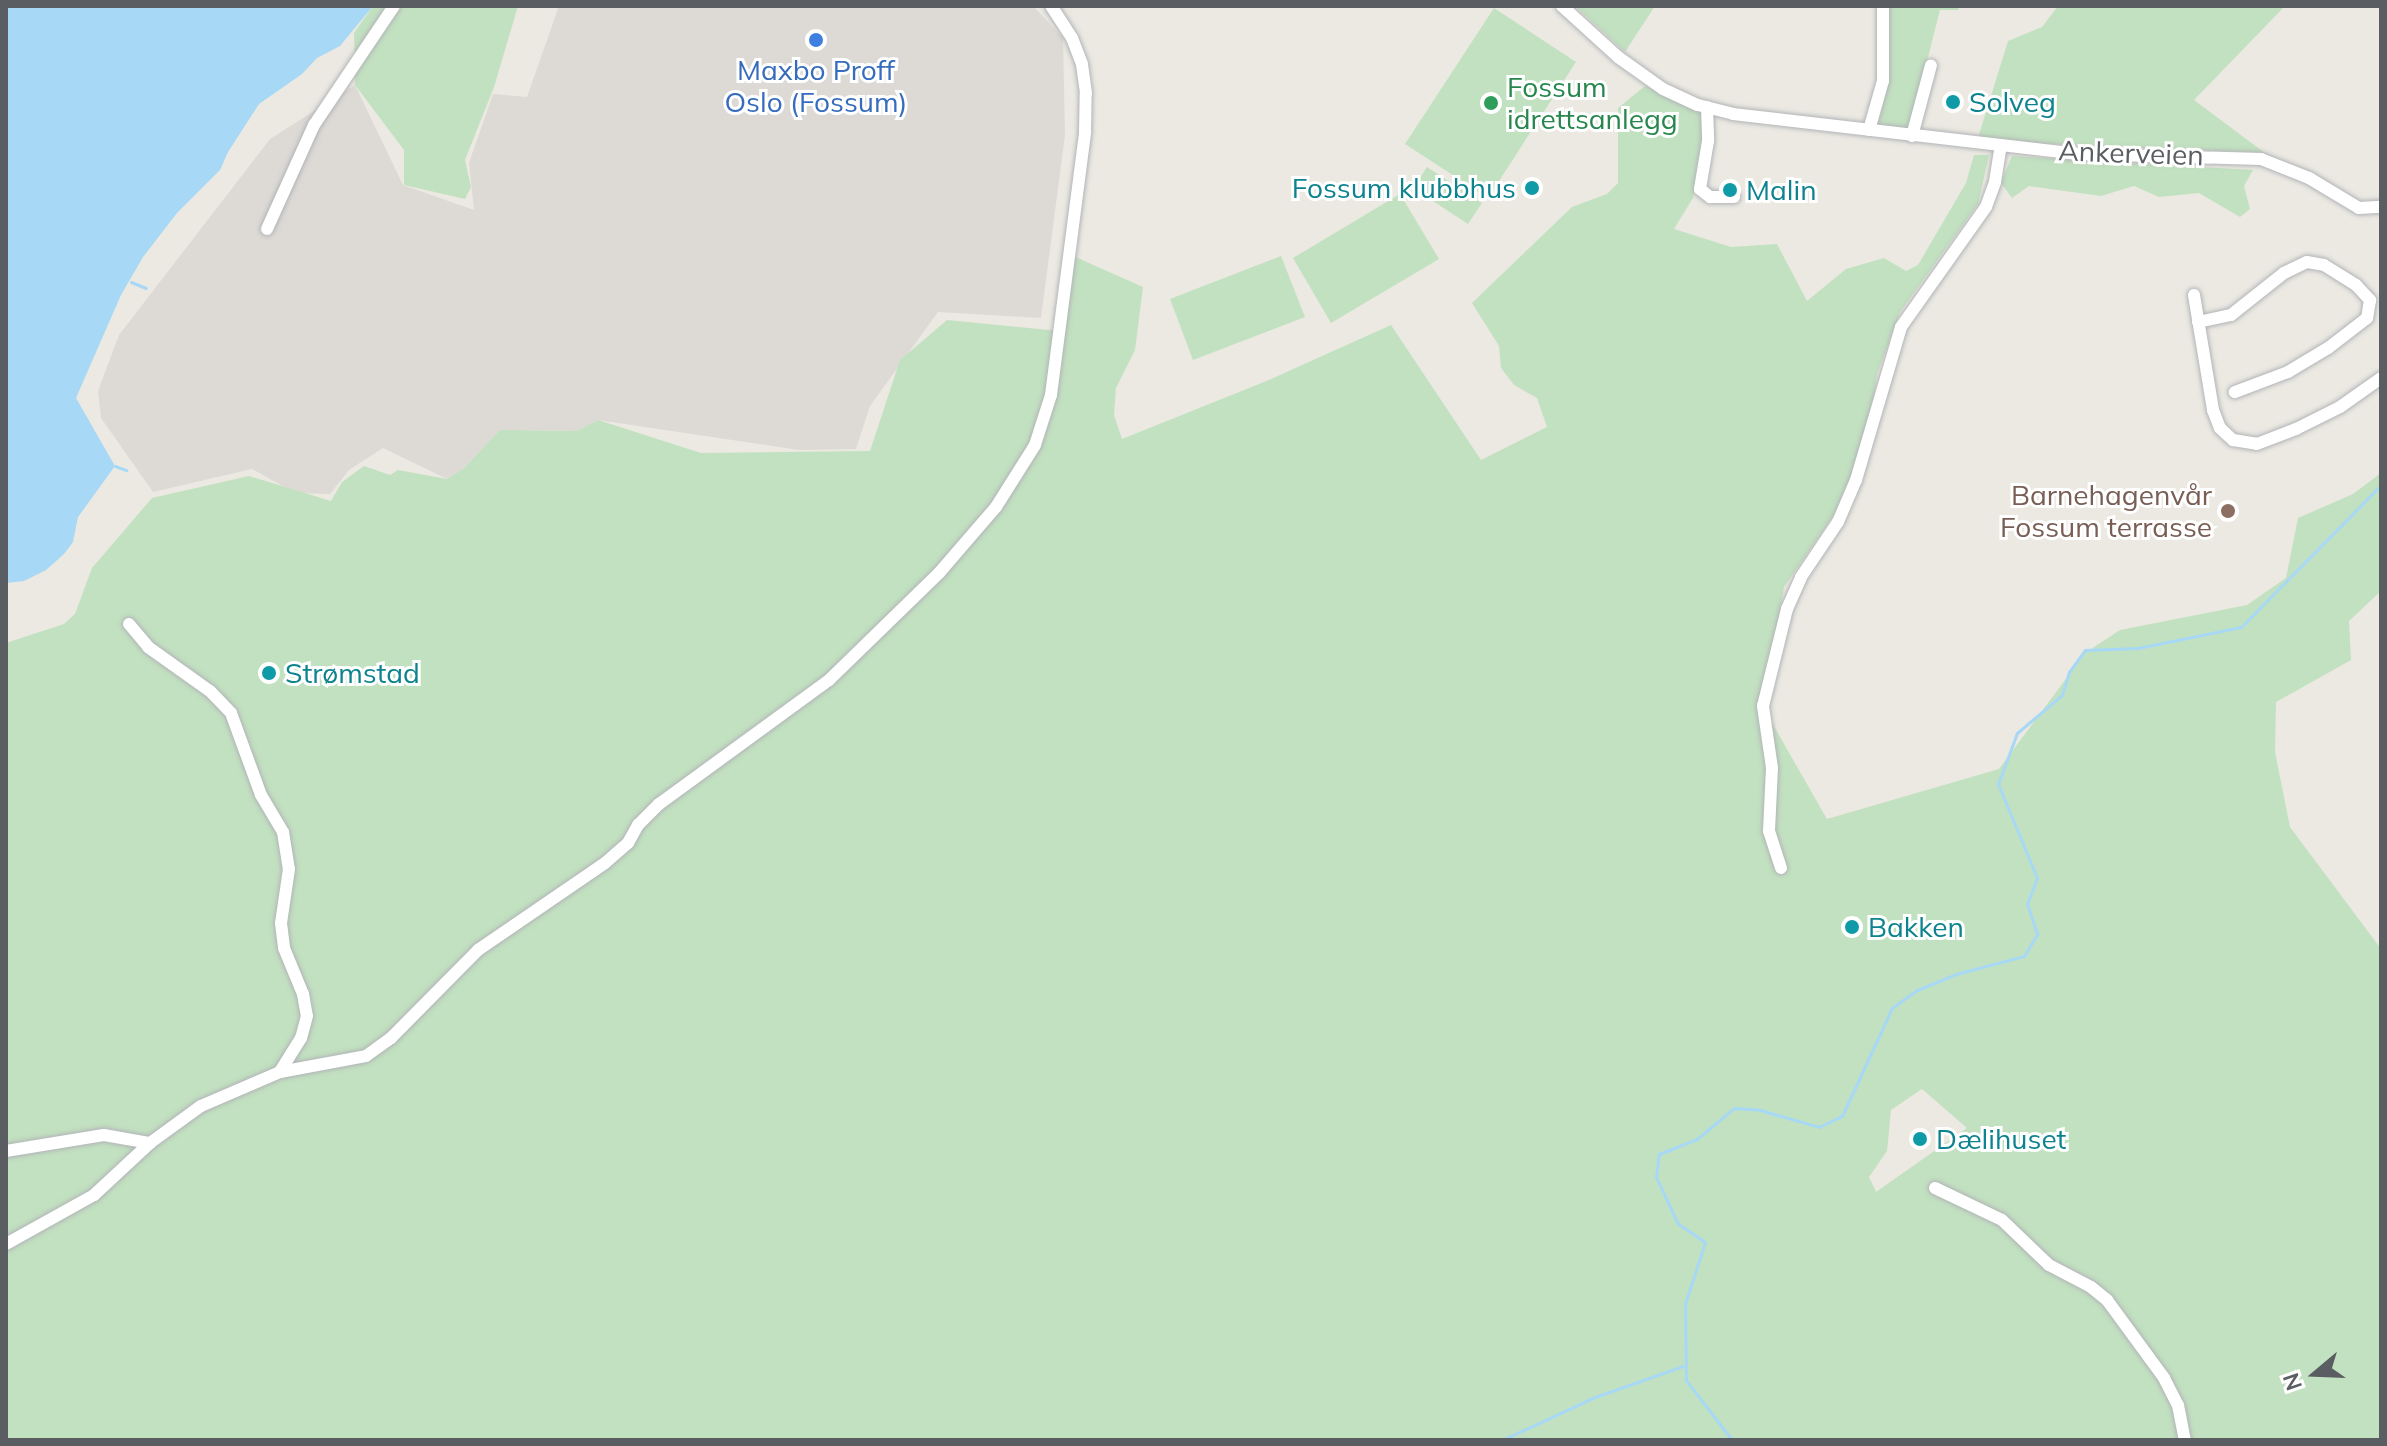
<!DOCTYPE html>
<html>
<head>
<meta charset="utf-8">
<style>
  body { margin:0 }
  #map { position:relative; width:2387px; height:1446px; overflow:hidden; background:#ebe9e2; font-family:Mulish,sans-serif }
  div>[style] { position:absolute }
  .industrial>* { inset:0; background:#dddad6 }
  .green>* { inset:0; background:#c2e1c0 }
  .water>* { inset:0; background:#a7d8f5 }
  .stream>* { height:3px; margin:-1.5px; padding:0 1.5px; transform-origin:1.5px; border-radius:1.5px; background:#a7d8f5 }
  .roads { filter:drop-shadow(0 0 2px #b2b4b8) drop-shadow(0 0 2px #b2b4b8) }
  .street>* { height:12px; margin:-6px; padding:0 6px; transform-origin:6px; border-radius:6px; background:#fff }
  .dots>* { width:22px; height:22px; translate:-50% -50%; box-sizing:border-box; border:4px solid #fff; border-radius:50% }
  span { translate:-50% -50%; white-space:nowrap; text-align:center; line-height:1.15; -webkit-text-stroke:6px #fff; paint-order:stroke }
  .shop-label { font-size:28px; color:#366cbe }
  .leisure-label { font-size:28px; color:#27864d }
  .left { translate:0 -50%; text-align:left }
  .culture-label { font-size:28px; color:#0d838f }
  .right { translate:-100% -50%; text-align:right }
  .street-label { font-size:28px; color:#5a5d61 }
  .education-label { font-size:28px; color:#785e54 }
  .frame { position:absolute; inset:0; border:8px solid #5a5d61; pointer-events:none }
  .north { position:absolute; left:2275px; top:1334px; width:80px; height:80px; -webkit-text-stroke:6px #fff; paint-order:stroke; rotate:251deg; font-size:22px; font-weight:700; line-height:32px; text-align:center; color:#5a5d61 }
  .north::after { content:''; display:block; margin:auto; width:28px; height:36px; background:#5a5d61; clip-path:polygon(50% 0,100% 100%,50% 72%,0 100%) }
</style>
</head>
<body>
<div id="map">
  <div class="industrial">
    <div style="clip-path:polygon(559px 6px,1033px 6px,1063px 38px,1065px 135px,1041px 318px,938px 312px,870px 406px,856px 449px,799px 450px,598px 420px,577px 431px,500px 430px,463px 469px,447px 479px,383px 448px,349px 470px,330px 494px,295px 493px,252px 469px,153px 492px,101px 418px,98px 391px,119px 335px,270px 139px,355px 85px,403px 185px,474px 210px,469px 163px,493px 94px,527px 97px)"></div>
  </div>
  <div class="green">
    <div style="clip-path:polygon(373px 6px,518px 6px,494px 87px,465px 160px,471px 187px,465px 199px,404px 185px,404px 150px,355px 85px,354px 33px)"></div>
    <div style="clip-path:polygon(1575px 6px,1655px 6px,1625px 52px)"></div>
    <div style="clip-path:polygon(1888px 6px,1960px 6px,1958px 10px,1940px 10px,1909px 132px,1878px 125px,1888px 83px)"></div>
    <div style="clip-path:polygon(2058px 6px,2285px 6px,2194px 100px,2265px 153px,1977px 141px,2008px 41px,2042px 27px)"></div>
    <div style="clip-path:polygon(1494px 8px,1576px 62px,1488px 198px,1405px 144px)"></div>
    <div style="clip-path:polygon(evenodd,1645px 86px,1704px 114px,1705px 145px,1693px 198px,1674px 229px,1731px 247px,1777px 244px,1807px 301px,1846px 269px,1884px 258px,1906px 271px,1918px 265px,1966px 183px,1974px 155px,1989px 155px,1978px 204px,1900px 312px,1877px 374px,1869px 436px,1851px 490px,1784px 587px,1764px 709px,1827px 819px,1999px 769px,2085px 653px,2120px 630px,2247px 605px,2286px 578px,2298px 518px,2353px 494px,2381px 473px,2381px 591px,2349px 621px,2351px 660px,2276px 702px,2275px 752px,2290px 827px,2381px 949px,2381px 1440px,6px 1440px,6px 643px,64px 624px,75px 614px,92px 568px,152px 498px,249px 476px,331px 501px,342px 482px,364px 466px,390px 475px,398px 470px,447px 479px,463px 469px,500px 430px,577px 431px,598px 420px,701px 453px,870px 451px,900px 360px,947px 320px,1059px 331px,1071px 255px,1143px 287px,1135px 350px,1116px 388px,1114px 415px,1122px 439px,1269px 380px,1391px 325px,1481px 460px,1547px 427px,1537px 398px,1514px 385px,1501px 368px,1499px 346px,1472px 303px,1572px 207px,1607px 194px,1618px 183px,1618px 108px,1645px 86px,1922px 1089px,1967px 1128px,1876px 1192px,1869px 1177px,1887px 1151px,1891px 1110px,1922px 1089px)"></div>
    <div style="clip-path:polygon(2012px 156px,2253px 170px,2244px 186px,2250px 209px,2240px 217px,2199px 193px,2159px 197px,2134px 186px,2101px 196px,2029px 186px,2012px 198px,2001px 183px)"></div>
    <div style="clip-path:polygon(1427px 167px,1482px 203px,1468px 224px,1413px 188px)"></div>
    <div style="clip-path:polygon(1400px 194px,1439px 259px,1331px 323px,1293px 258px)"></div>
    <div style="clip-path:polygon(1281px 256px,1305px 317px,1193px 360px,1170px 299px)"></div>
  </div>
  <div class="water">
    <div style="clip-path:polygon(6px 6px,373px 6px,340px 46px,317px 58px,302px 74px,259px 104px,228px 152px,220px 170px,177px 213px,143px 257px,121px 295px,76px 398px,115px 466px,78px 517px,73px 542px,64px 554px,46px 570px,24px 581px,6px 583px)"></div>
  </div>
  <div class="stream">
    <div style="left:131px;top:282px;width:16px;rotate:22deg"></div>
    <div style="left:115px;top:466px;width:12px;rotate:20deg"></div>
    <div style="left:1502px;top:1440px;width:102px;rotate:-24.8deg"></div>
    <div style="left:1595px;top:1397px;width:93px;rotate:-19.4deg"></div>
    <div style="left:1732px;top:1440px;width:76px;rotate:-127.5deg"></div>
    <div style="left:1686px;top:1380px;width:76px;rotate:-90.8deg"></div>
    <div style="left:1685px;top:1304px;width:65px;rotate:-72.1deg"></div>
    <div style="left:1705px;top:1242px;width:32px;rotate:-146deg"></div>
    <div style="left:1678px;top:1224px;width:52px;rotate:-115.1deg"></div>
    <div style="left:1656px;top:1177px;width:23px;rotate:-83deg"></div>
    <div style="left:1659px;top:1154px;width:41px;rotate:-21.5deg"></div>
    <div style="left:1697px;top:1139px;width:48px;rotate:-40deg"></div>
    <div style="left:1734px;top:1108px;width:26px;rotate:4deg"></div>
    <div style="left:1760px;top:1110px;width:61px;rotate:16.1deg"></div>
    <div style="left:1819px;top:1127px;width:25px;rotate:-26deg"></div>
    <div style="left:1842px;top:1116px;width:119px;rotate:-65.2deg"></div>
    <div style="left:1892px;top:1008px;width:31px;rotate:-36deg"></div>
    <div style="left:1917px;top:990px;width:42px;rotate:-22.3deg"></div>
    <div style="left:1956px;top:974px;width:70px;rotate:-14.8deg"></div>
    <div style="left:2024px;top:956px;width:26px;rotate:-59deg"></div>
    <div style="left:2037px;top:934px;width:32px;rotate:-108deg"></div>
    <div style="left:2027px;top:904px;width:28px;rotate:-69deg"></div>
    <div style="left:2037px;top:878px;width:102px;rotate:-112.5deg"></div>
    <div style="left:1998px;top:784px;width:54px;rotate:-69.6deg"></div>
    <div style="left:2017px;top:733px;width:59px;rotate:-40.2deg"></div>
    <div style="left:2062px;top:695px;width:24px;rotate:-73deg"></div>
    <div style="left:2069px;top:672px;width:27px;rotate:-54deg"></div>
    <div style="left:2085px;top:650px;width:53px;rotate:-2.2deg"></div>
    <div style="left:2138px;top:648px;width:105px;rotate:-11.5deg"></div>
    <div style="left:2241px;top:627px;width:199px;rotate:-45.4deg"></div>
  </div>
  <div class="roads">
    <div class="street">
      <div style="left:1562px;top:6px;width:76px;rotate:42.3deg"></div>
      <div style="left:1618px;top:57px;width:55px;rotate:35.4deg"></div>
      <div style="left:1663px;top:89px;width:38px;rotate:25deg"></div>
      <div style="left:1698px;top:105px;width:36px;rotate:14deg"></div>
      <div style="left:1733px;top:114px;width:350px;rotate:6.6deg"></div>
      <div style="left:2081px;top:154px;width:180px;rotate:1.6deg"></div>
      <div style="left:2261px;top:159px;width:52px;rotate:21.6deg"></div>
      <div style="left:2309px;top:178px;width:58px;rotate:31deg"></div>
      <div style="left:2359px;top:208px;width:22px;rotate:-3deg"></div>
      <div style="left:1707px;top:107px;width:34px;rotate:88deg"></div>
      <div style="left:1708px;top:141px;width:49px;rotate:99.5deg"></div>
      <div style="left:1700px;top:189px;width:13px;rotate:39deg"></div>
      <div style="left:1710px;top:197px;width:24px"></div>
      <div style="left:1869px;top:130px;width:51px;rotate:-74.1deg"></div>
      <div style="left:1883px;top:81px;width:75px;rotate:-90deg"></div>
      <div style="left:1912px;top:136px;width:73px;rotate:-75deg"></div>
      <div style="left:267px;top:229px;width:114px;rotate:-65.7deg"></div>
      <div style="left:314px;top:125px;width:143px;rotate:-56.1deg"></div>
      <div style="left:2194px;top:295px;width:117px;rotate:80.6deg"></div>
      <div style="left:2213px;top:410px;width:19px;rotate:69deg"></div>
      <div style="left:2220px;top:428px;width:18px;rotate:43deg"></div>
      <div style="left:2233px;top:440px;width:24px;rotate:9deg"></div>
      <div style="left:2257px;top:444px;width:42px;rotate:-21deg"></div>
      <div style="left:2296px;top:429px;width:49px;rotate:-26.6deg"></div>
      <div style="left:2340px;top:407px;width:50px;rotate:-35.3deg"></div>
      <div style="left:2198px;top:322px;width:34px;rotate:-12deg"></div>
      <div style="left:2231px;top:315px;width:68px;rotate:-38.4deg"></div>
      <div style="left:2284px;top:273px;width:25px;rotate:-26deg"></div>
      <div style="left:2307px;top:262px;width:17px;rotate:10deg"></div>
      <div style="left:2324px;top:265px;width:38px;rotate:32deg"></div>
      <div style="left:2356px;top:285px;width:21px;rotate:47deg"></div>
      <div style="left:2370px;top:300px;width:18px;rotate:99deg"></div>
      <div style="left:2367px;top:318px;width:49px;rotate:142.4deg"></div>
      <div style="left:2328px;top:348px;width:47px;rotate:149deg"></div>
      <div style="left:2288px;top:372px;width:57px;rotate:159.3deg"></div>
      <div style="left:129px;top:624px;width:30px;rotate:50deg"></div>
      <div style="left:148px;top:647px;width:76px;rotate:35.4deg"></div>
      <div style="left:210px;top:691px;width:30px;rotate:46deg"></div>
      <div style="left:231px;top:713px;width:87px;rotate:69.9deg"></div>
      <div style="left:261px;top:795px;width:43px;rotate:59.3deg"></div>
      <div style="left:283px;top:832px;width:37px;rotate:81deg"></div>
      <div style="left:289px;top:869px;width:55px;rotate:98.4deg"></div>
      <div style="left:281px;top:923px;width:25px;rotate:83deg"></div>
      <div style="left:284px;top:948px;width:50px;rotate:67.6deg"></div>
      <div style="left:303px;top:994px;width:22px;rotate:80deg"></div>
      <div style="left:307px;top:1016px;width:23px;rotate:105deg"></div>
      <div style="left:301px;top:1038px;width:40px;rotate:122deg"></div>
      <div style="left:1781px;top:868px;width:39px;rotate:-108deg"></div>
      <div style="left:1769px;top:831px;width:63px;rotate:-87.3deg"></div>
      <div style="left:1772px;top:768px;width:63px;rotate:-98.3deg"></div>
      <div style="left:1763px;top:706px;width:100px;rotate:-76.1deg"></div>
      <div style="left:1787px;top:609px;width:35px;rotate:-66deg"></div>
      <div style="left:1801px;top:577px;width:66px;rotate:-56.1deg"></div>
      <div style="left:1838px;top:522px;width:46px;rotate:-66.8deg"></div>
      <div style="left:1856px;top:480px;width:159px;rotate:-73.6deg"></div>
      <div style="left:1901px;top:327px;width:147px;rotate:-54.7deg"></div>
      <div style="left:1986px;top:207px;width:27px;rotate:-70deg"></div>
      <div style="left:1995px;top:182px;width:37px;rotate:-81deg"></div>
      <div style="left:6px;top:1151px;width:99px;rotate:-9.3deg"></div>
      <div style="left:104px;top:1135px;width:47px;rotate:9.9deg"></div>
      <div style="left:1935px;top:1188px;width:74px;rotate:25.5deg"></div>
      <div style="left:2002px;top:1220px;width:65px;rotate:43.8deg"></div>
      <div style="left:2049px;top:1265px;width:47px;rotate:27.6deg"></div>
      <div style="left:2091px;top:1287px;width:21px;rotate:39deg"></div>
      <div style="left:2107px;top:1300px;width:97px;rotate:53.8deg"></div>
      <div style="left:2164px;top:1378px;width:30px;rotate:63deg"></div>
      <div style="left:2178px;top:1405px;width:36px;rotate:79deg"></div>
      <div style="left:6px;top:1244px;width:101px;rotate:-29.1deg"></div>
      <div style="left:94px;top:1195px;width:76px;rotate:-42.9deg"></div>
      <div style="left:150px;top:1143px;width:63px;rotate:-36deg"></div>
      <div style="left:201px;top:1106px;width:86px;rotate:-23.3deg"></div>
      <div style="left:280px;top:1072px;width:87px;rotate:-10.5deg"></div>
      <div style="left:366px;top:1056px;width:31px;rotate:-36deg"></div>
      <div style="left:391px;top:1038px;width:124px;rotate:-45.3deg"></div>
      <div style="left:478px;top:950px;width:154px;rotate:-34.4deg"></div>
      <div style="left:605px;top:863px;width:30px;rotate:-41deg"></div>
      <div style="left:628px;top:843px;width:21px;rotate:-61deg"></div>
      <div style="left:638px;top:825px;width:30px;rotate:-45deg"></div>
      <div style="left:659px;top:804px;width:210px;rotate:-36.1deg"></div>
      <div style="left:829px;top:680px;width:153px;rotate:-44.2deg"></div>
      <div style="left:939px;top:573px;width:87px;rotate:-49.2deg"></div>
      <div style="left:996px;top:507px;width:73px;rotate:-57.8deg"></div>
      <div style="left:1035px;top:445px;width:52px;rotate:-72.3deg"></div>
      <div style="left:1051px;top:395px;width:265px;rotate:-82.6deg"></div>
      <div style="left:1085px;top:132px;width:39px;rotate:-89deg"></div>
      <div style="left:1086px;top:93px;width:29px;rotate:-98deg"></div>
      <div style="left:1082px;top:64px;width:28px;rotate:-111deg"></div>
      <div style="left:1072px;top:38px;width:38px;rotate:-123deg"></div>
    </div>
  </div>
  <div class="dots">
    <div style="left:816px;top:40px;background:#3f7fe0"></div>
    <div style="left:1953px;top:102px;background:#0f9aa8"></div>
    <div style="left:1491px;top:103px;background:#2e9e5b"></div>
    <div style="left:1532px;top:188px;background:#0f9aa8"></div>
    <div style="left:1730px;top:190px;background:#0f9aa8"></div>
    <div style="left:2228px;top:511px;background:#8d6e63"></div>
    <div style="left:269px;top:673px;background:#0f9aa8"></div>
    <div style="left:1852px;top:927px;background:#0f9aa8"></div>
    <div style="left:1920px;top:1139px;background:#0f9aa8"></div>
  </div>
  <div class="shop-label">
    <span style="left:816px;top:86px">Maxbo Proff<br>Oslo (Fossum)</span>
  </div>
  <div class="leisure-label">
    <span class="left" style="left:1507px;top:103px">Fossum<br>idrettsanlegg</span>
  </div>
  <div class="culture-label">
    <span class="left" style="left:1969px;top:102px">Solveg</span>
    <span class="right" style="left:1516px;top:188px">Fossum klubbhus</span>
    <span class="left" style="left:1746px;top:190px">Malin</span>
    <span class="left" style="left:285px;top:673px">Strømstad</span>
    <span class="left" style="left:1868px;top:927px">Bakken</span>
    <span class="left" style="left:1936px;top:1139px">Dælihuset</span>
  </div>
  <div class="street-label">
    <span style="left:2131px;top:153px;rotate:2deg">Ankerveien</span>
  </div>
  <div class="education-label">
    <span class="right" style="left:2212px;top:511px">Barnehagenvår<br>Fossum terrasse</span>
  </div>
  <div class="frame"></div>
  <div class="north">N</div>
</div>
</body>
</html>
